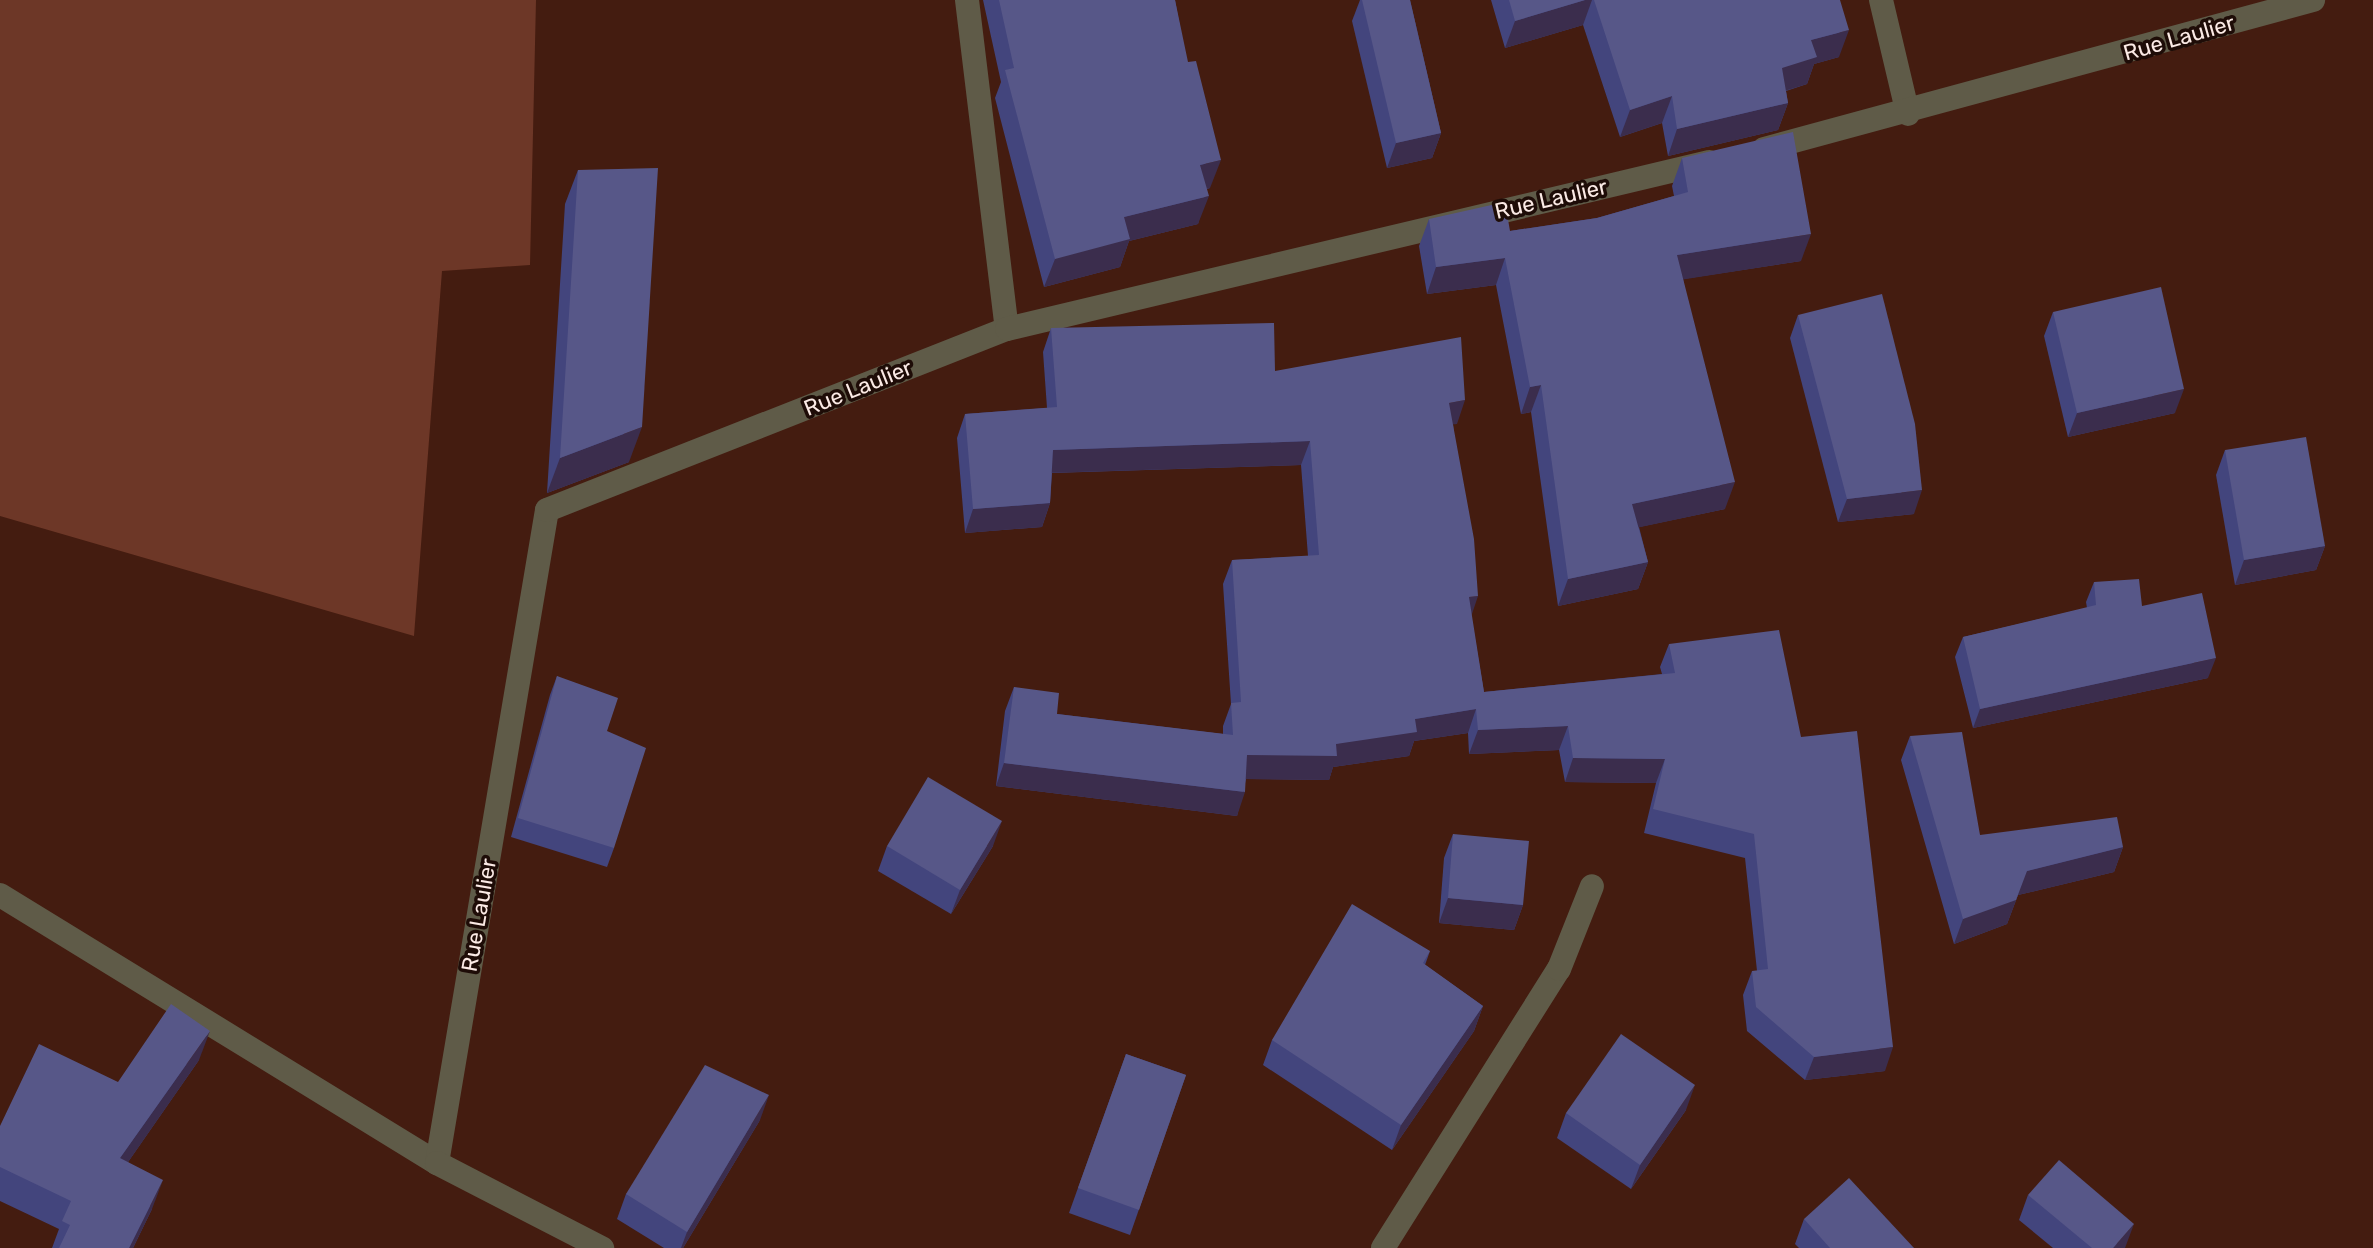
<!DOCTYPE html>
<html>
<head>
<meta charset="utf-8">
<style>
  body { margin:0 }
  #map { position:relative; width:2373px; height:1248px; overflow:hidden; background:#441c10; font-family:Rubik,sans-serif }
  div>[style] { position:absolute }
  .green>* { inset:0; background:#6d3727 }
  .minor>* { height:24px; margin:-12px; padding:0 12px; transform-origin:12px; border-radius:12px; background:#5f5b48 }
  .wall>* { inset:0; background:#43457d }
  .shaded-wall>* { inset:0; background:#3b2d4d }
  .building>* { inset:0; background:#575788 }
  span { translate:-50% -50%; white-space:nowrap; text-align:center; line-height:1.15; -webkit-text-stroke:7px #1e0c07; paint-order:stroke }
  .street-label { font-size:22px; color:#fbeae5 }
</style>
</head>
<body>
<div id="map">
  <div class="green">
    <div style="clip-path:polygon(0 0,536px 0,530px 265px,442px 271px,414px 636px,0 516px)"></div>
  </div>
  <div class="minor">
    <div style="left:967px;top:0;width:331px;rotate:83.1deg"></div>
    <div style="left:1881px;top:0;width:117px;rotate:76.7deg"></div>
    <div style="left:1764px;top:149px;width:569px;rotate:-15.18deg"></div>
    <div style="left:0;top:895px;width:513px;rotate:31.52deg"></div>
    <div style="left:437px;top:1163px;width:662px;rotate:-80.44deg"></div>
    <div style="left:547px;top:510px;width:494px;rotate:-21.5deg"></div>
    <div style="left:1007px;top:329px;width:722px;rotate:-13.38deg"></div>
    <div style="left:437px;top:1163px;width:186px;rotate:27.3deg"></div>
    <div style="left:1383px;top:1248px;width:330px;rotate:-57.8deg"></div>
    <div style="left:1559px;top:969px;width:89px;rotate:-68.3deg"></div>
  </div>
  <div class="wall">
    <div style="clip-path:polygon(983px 0,1175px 0,1210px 188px,1207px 189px,1198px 224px,1129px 241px,1120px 267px,1044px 287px,995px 98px,1001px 82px)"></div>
    <div style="clip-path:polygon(1360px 0,1410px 0,1441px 133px,1432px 158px,1387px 168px,1352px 21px)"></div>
    <div style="clip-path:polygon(1491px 0,1840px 0,1839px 57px,1814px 64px,1807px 84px,1786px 91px,1788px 103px,1778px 130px,1668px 156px,1662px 123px,1620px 137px,1583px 25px,1505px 48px)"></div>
    <div style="clip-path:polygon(1682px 158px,1801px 261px,1683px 279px,1725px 509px,1639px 527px,1648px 562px,1638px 589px,1558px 606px,1531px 412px,1521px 414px,1496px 285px,1427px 294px,1419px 246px,1429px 219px,1510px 231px,1597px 218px,1674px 196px,1672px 186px)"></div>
    <div style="clip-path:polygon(578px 170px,629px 462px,547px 493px,565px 204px)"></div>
    <div style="clip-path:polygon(2053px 312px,2175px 413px,2068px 437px,2044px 336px)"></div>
    <div style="clip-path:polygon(1798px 315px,1914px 514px,1838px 522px,1790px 338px)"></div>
    <div style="clip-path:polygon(1051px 328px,1275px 371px,1457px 424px,1453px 424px,1471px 615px,1484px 692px,1662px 674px,1660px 667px,1669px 644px,1801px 737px,1885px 1071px,1805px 1080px,1747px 1031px,1743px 995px,1752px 971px,1757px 971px,1745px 858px,1644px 833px,1656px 783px,1565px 782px,1559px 750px,1469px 754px,1468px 733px,1414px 741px,1409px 756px,1333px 767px,1329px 780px,1246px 779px,1237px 816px,996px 786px,1005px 711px,1014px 687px,1057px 714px,1223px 734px,1223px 726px,1231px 704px,1223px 584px,1232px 560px,1308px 556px,1301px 465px,1052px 473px,1050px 503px,1042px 527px,965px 533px,957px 438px,965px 414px,1047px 408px,1043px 352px)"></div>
    <div style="clip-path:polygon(2225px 450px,2325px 546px,2316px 570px,2235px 585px,2216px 475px)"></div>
    <div style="clip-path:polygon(2094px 582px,2142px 606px,2208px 678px,1973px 728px,1955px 657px,1963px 637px,2087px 608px,2086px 602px)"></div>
    <div style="clip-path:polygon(557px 676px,607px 731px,614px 848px,607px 867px,511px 837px,550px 695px)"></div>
    <div style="clip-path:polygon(1910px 736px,1980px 835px,2123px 847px,2114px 872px,2018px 895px,2007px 924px,1954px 944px,1901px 760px)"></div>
    <div style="clip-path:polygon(1453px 834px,1523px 905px,1514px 930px,1439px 923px,1444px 858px)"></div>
    <div style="clip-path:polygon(887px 846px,993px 846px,951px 914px,878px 871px)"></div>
    <div style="clip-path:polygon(1430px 951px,1425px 965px,1483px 1006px,1474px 1031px,1392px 1150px,1263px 1065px,1272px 1040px)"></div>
    <div style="clip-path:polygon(1126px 1054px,1186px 1075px,1130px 1235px,1069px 1213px)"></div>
    <div style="clip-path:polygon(199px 1060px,128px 1162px,152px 1209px,133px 1248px,52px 1248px,59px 1229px,0 1201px,0 1126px)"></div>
    <div style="clip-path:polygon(1686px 1110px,1631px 1189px,1557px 1138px,1566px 1113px)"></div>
    <div style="clip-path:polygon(760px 1120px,683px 1248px,664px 1248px,617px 1219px,626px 1194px)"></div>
    <div style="clip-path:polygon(2028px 1195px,2125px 1248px,2053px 1248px,2019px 1220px)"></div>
    <div style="clip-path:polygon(1804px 1219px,1914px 1248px,1799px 1248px,1795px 1244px)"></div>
  </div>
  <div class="shaded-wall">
    <div style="clip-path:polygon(1585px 0,1592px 0,1583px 25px,1505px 48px,1515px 21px)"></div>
    <div style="clip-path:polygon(1849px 30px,1839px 57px,1814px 64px,1807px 84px,1772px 95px,1782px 68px,1811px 40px)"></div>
    <div style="clip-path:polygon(1672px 96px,1662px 123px,1620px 137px,1630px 110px)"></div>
    <div style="clip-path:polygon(1788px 103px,1778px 130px,1668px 156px,1677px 129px)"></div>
    <div style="clip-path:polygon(1441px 133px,1432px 158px,1387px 168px,1396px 143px)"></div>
    <div style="clip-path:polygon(1221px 160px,1210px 188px,1190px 193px,1200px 165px)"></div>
    <div style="clip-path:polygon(1209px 196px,1198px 224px,1129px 241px,1120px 267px,1044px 287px,1055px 259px,1124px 217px)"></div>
    <div style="clip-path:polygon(1811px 234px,1801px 261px,1667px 282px,1677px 255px)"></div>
    <div style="clip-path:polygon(1505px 258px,1496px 285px,1427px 294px,1436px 267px)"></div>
    <div style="clip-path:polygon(1541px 385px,1531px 412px,1521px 414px,1530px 387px)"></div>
    <div style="clip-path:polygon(2184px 389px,2175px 413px,2068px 437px,2077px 413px)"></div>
    <div style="clip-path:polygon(1465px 400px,1457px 424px,1440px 426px,1449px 403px)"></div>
    <div style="clip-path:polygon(642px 427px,629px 462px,547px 493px,560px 458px)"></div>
    <div style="clip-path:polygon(1310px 441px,1301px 465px,1045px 473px,1053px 450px)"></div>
    <div style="clip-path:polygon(1735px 482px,1725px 509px,1622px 531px,1632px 504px)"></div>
    <div style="clip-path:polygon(1922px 490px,1914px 514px,1838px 522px,1847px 499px)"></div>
    <div style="clip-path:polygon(1050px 503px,1042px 527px,965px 533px,973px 509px)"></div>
    <div style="clip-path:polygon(2325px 546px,2316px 570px,2235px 585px,2244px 560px)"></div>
    <div style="clip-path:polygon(1648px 562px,1638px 589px,1558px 606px,1568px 579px)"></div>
    <div style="clip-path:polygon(1478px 596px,1470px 620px,1469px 597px)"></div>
    <div style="clip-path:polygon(2216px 658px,2208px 678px,1973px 728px,1980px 709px)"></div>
    <div style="clip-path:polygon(1476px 709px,1468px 733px,1414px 741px,1409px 756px,1333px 767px,1329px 780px,1239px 779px,1247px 755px,1336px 744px,1415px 719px)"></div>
    <div style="clip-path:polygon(1568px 726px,1559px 750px,1469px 754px,1478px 730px)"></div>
    <div style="clip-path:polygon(1573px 758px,1665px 759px,1656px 783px,1565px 782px)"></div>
    <div style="clip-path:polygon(1004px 763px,1245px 792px,1237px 816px,996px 786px)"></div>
    <div style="clip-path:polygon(1002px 821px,993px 846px,951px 914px,960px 890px)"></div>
    <div style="clip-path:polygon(2123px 847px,2114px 872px,2018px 895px,2007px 924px,1954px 944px,1963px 919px,2027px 871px)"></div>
    <div style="clip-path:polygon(1448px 898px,1523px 905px,1514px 930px,1439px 923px)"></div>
    <div style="clip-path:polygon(1483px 1006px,1474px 1031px,1392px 1150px,1401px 1125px)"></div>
    <div style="clip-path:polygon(210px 1031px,199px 1060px,110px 1188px,120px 1158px)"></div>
    <div style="clip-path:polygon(1893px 1047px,1885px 1071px,1805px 1080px,1814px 1057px)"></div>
    <div style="clip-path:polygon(1695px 1085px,1686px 1110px,1631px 1189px,1640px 1165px)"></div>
    <div style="clip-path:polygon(769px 1095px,760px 1120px,683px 1248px,681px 1248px,687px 1232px)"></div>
    <div style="clip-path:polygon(163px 1180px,152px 1209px,133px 1248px,129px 1248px)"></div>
    <div style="clip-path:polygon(2134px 1224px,2125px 1248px,2113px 1248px)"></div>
  </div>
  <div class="building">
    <div style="clip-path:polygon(999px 0,1175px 0,1188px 62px,1196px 61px,1221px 160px,1200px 165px,1209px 196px,1124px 217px,1130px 239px,1055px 259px,1005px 70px,1014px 68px)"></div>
    <div style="clip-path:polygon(1362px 0,1410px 0,1441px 133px,1396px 143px)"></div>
    <div style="clip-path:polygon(1509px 0,1585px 0,1515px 21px)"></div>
    <div style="clip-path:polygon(1594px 0,1840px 0,1849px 30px,1811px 40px,1817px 57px,1782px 68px,1788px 103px,1677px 129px,1672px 96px,1630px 110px)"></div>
    <div style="clip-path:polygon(1793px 132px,1811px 234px,1677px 255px,1735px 482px,1632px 504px,1648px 562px,1568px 579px,1541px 385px,1530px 387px,1505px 258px,1436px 267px,1429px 219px,1505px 202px,1510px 231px,1597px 218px,1688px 192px,1682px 158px)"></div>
    <div style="clip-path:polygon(658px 168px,642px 427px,560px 458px,578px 170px)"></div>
    <div style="clip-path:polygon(2161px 287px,2184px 389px,2077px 413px,2053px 312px)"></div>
    <div style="clip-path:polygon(1882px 294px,1915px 424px,1922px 490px,1847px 499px,1798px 315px)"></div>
    <div style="clip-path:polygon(1274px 323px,1275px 371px,1461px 337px,1465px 400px,1449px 403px,1474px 539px,1478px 596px,1469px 597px,1484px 692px,1675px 673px,1669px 644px,1779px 630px,1801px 737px,1857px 731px,1893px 1047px,1814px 1057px,1756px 1007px,1752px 971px,1768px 969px,1754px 834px,1653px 809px,1665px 759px,1573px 758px,1568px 726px,1478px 730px,1476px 709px,1415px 719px,1417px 732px,1336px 744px,1337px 756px,1247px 755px,1245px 792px,1004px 763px,1014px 687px,1059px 693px,1057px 714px,1233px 735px,1231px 703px,1241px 702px,1232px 560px,1319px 555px,1310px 441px,1053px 450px,1050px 503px,973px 509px,965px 414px,1057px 407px,1051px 328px)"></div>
    <div style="clip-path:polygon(2306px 437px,2325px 546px,2244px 560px,2225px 450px)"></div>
    <div style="clip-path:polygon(2139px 579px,2142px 606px,2202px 593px,2216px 658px,1980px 709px,1963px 637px,2096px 605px,2094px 582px)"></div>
    <div style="clip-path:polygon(557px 676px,618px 698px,607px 731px,646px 748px,614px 848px,518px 818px)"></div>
    <div style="clip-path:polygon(1962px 732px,1980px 835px,2117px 817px,2123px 847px,2027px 871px,2016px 900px,1963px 919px,1910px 736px)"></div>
    <div style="clip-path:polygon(928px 777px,1002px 821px,960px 890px,887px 846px)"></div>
    <div style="clip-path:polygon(1453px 834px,1529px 841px,1523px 905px,1448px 898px)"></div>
    <div style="clip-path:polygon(1352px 904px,1430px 951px,1423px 963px,1483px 1006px,1401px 1125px,1272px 1040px)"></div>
    <div style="clip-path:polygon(171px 1004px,210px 1031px,120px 1158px,163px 1180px,129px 1248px,59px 1248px,70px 1225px,62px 1221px,71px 1201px,0 1167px,0 1126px,39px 1044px,118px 1082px)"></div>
    <div style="clip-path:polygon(1621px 1034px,1695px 1085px,1640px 1165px,1566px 1113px)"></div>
    <div style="clip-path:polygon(1126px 1054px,1186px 1075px,1139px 1210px,1078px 1188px)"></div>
    <div style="clip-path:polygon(705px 1065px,769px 1095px,687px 1232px,626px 1194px)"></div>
    <div style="clip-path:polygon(2059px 1160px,2134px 1224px,2113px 1248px,2092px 1248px,2028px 1195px)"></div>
    <div style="clip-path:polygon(1849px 1178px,1914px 1248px,1830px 1248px,1804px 1219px)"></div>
  </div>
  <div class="street-label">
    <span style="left:2179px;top:38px;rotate:-16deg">Rue Laulier</span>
    <span style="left:1551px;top:199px;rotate:-13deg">Rue Laulier</span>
    <span style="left:858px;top:388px;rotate:-22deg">Rue Laulier</span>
    <span style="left:479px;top:915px;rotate:-80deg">Rue Laulier</span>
  </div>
</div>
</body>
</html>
